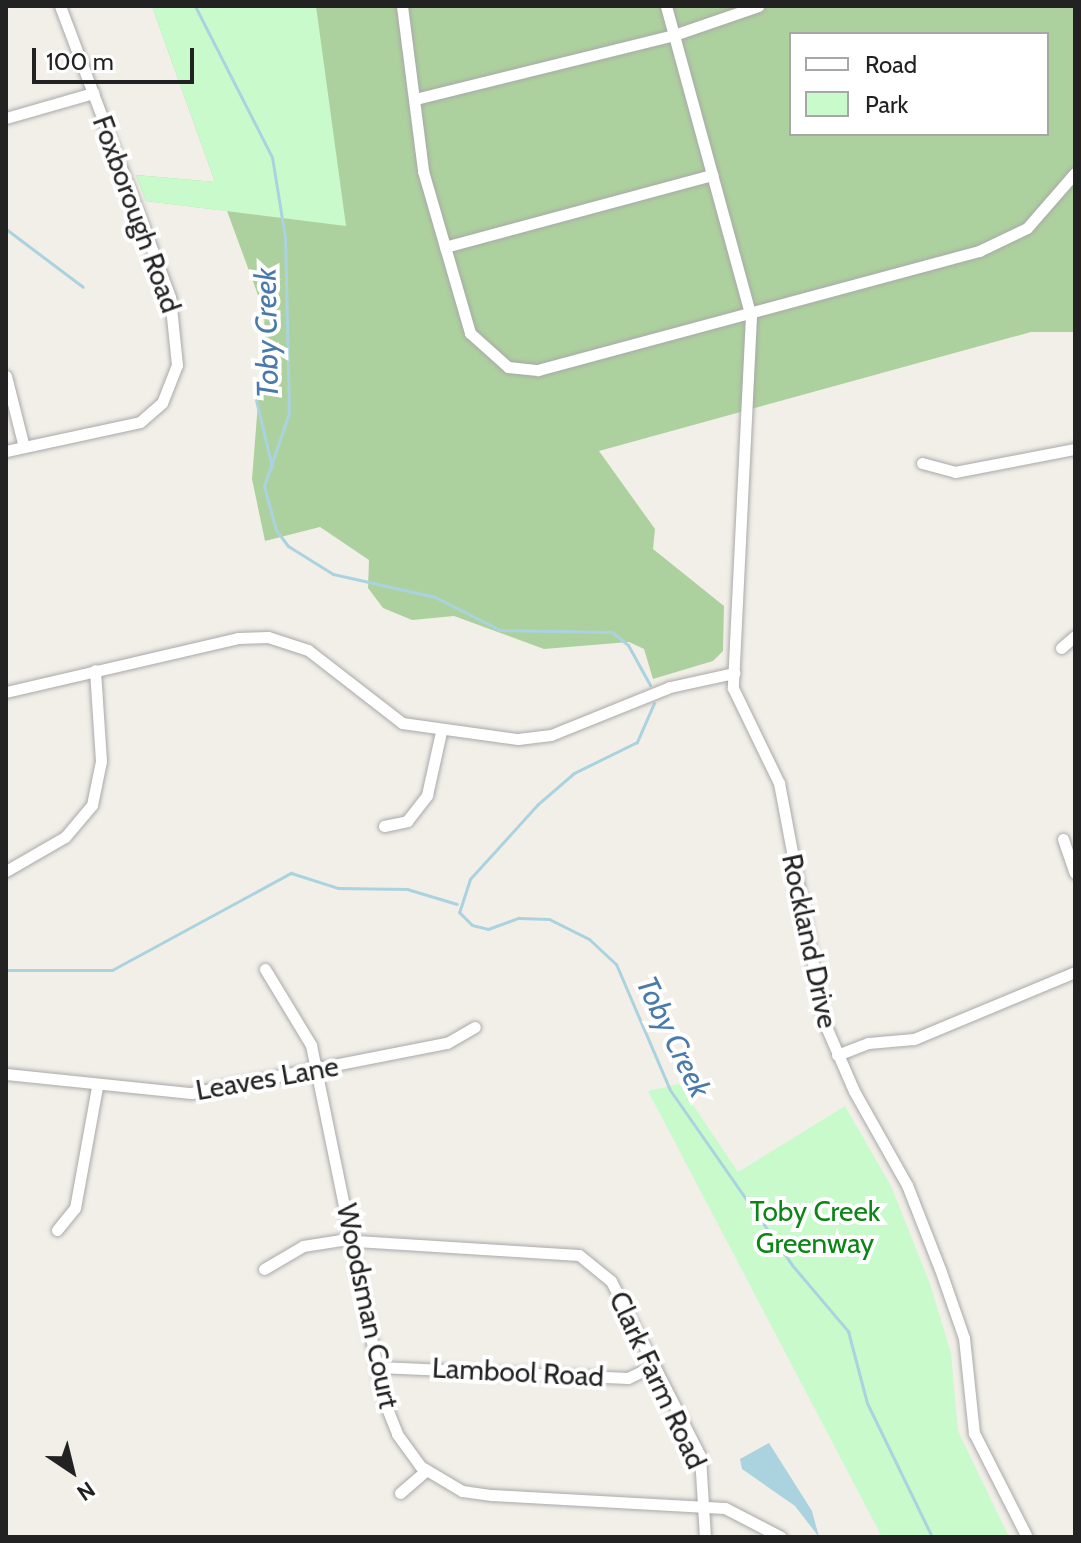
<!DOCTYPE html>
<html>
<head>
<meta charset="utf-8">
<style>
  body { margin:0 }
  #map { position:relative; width:1081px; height:1543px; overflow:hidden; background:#f2efe9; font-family:Cabin,sans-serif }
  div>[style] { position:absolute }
  .forest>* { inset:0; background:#add19e }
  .park>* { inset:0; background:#c8facc }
  .water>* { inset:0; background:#aad3df }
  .stream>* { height:3px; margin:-1.5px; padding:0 1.5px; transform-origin:1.5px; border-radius:1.5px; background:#aad3df }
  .roads { filter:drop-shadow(0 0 2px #a9a9a9) drop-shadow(0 0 2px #a9a9a9) }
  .minor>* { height:11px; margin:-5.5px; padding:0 5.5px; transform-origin:5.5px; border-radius:5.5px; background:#fff }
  span { translate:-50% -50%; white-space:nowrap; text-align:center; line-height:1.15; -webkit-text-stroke:8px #fff; paint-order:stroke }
  .street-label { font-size:28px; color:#222 }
  .park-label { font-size:28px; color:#0c8416 }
  .water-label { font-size:30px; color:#4a7aab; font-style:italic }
  .frame { position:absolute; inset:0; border:8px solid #222; pointer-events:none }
  .legend { position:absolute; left:789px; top:32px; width:260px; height:104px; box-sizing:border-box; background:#fff; border:2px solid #a7a7a7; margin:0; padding:10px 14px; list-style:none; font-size:24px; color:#222 }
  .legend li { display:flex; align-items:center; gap:16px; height:40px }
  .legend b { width:40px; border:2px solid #a7a7a7 }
  .north { position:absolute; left:32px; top:1431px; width:80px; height:80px; -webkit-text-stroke:6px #fff; paint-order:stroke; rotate:145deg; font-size:22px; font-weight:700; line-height:32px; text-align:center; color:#222 }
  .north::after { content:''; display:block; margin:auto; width:28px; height:36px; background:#222; clip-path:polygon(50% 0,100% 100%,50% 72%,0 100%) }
  .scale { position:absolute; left:32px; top:48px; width:162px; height:36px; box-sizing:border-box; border:4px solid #222; border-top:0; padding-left:10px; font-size:24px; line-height:28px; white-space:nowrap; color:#222; -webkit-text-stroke:6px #fff; paint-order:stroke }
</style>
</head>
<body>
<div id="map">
  <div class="forest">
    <div style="clip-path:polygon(evenodd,152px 6px,1075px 6px,1075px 332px,1031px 332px,599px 451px,655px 529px,653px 549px,724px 606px,723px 651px,713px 661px,653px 679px,644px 649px,629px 642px,544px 649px,454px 616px,412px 620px,383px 608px,368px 588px,369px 560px,320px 527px,265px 541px,252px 479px,265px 314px,227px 211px,146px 201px,136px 175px,215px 182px,152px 6px,791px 34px,1047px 34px,1047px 134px,791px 134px,791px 34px)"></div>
  </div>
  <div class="park">
    <div style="clip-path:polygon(152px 6px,316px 6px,346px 226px,146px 201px,136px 175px,215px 182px)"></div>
    <div style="clip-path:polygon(679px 1084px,738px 1172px,845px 1106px,891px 1186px,930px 1284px,951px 1353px,958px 1431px,1009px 1537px,882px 1537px,648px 1091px)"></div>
  </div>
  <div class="water">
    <div style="clip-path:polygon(769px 1443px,812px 1511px,819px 1537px,795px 1506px,742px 1469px,740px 1459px)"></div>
  </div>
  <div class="stream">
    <div style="left:195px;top:6px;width:169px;rotate:63deg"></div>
    <div style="left:272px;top:157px;width:81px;rotate:80.8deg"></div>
    <div style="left:285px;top:237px;width:176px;rotate:88.7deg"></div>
    <div style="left:289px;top:413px;width:77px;rotate:108.9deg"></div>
    <div style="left:264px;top:486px;width:46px;rotate:74.7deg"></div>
    <div style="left:276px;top:530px;width:20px;rotate:53deg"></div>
    <div style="left:288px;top:546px;width:53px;rotate:31.9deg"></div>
    <div style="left:333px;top:574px;width:105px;rotate:12.7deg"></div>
    <div style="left:435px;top:597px;width:73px;rotate:26.9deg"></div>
    <div style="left:500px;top:630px;width:112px;rotate:1deg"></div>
    <div style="left:612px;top:632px;width:21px;rotate:39deg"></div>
    <div style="left:628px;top:645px;width:46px;rotate:61.2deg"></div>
    <div style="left:6px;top:229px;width:96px;rotate:37deg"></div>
    <div style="left:256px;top:400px;width:69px;rotate:76.6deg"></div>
    <div style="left:654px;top:703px;width:43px;rotate:113.6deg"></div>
    <div style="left:637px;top:742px;width:70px;rotate:153.8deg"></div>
    <div style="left:574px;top:773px;width:48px;rotate:139.3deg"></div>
    <div style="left:538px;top:804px;width:101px;rotate:132.2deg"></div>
    <div style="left:470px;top:879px;width:35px;rotate:108deg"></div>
    <div style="left:459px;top:912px;width:18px;rotate:45deg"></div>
    <div style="left:472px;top:925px;width:16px;rotate:14deg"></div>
    <div style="left:488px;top:929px;width:33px;rotate:-20deg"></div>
    <div style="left:519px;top:918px;width:30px;rotate:2deg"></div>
    <div style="left:549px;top:919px;width:45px;rotate:26.6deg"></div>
    <div style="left:589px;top:939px;width:37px;rotate:43deg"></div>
    <div style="left:616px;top:964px;width:137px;rotate:66.8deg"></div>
    <div style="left:670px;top:1090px;width:213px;rotate:55.1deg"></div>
    <div style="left:792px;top:1265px;width:87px;rotate:49.7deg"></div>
    <div style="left:848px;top:1331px;width:74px;rotate:75.2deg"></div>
    <div style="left:867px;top:1403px;width:149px;rotate:64.1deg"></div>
    <div style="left:6px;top:970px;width:106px"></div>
    <div style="left:112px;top:970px;width:204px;rotate:-28.5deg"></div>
    <div style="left:291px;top:873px;width:49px;rotate:17.7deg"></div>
    <div style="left:338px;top:888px;width:69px;rotate:0.8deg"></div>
    <div style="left:407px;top:889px;width:52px;rotate:16.7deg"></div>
  </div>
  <div class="roads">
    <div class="minor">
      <div style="left:402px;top:6px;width:166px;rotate:82.7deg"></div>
      <div style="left:423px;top:171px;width:169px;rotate:73.8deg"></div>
      <div style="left:470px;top:333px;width:51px;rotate:41.8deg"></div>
      <div style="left:508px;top:367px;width:30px;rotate:6deg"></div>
      <div style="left:538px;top:370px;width:457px;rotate:-15.1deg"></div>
      <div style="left:979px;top:251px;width:53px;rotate:-25.6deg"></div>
      <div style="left:1027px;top:228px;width:73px;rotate:-48.9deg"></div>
      <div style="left:666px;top:6px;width:321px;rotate:74.7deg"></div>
      <div style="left:751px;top:316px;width:372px;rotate:92.8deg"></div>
      <div style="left:733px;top:688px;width:106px;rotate:64.2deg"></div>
      <div style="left:779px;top:783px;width:243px;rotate:79.3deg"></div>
      <div style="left:824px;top:1022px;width:75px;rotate:66.5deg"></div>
      <div style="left:854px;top:1091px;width:108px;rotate:60.6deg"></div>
      <div style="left:907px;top:1185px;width:90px;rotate:68.6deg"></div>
      <div style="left:940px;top:1269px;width:73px;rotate:70.8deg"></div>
      <div style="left:964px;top:1338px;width:96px;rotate:84deg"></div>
      <div style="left:974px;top:1433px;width:117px;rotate:63deg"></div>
      <div style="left:415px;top:99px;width:267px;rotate:-13.9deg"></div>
      <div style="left:674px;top:35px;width:89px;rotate:-19deg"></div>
      <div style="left:6px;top:118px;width:91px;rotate:-16deg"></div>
      <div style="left:445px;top:247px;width:277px;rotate:-15.1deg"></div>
      <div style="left:6px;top:376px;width:73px;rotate:75.8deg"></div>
      <div style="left:6px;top:451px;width:137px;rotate:-12.2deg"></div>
      <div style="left:140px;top:422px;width:29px;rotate:-41deg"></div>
      <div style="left:162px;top:403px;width:41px;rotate:-68.5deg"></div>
      <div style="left:177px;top:365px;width:68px;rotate:-95.9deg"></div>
      <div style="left:170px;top:297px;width:311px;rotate:-110.7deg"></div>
      <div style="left:922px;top:463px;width:34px;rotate:15deg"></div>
      <div style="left:955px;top:472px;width:122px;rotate:-10.9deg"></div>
      <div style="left:1061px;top:648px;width:18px;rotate:-41deg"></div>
      <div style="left:6px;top:692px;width:238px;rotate:-13.1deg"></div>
      <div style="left:238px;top:638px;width:30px;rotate:-2deg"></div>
      <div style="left:268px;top:637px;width:42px;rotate:18deg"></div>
      <div style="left:308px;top:650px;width:119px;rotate:37.8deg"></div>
      <div style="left:402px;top:723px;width:117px;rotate:7.9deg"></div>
      <div style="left:518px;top:739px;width:33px;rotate:-7deg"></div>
      <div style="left:551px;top:735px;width:128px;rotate:-22deg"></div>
      <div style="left:670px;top:687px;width:66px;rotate:-12.3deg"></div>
      <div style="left:384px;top:826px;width:24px;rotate:-12deg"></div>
      <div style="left:407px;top:821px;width:33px;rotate:-52deg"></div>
      <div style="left:427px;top:795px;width:65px;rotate:-77.5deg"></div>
      <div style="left:1063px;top:839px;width:36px;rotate:71deg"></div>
      <div style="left:6px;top:871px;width:68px;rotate:-30deg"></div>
      <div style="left:65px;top:837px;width:42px;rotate:-49.8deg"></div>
      <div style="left:92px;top:805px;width:45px;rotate:-78.4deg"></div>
      <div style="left:101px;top:761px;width:91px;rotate:-93.8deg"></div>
      <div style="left:265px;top:969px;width:89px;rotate:58.8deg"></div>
      <div style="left:311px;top:1045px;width:363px;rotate:78.4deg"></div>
      <div style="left:384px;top:1401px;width:35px;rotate:68deg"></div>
      <div style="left:397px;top:1434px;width:39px;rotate:54deg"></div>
      <div style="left:420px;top:1466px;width:49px;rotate:30.8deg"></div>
      <div style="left:462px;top:1491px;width:30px;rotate:8deg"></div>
      <div style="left:492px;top:1495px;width:233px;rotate:3.2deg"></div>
      <div style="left:725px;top:1508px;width:63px;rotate:27.4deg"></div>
      <div style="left:837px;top:1055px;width:33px;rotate:-21deg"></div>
      <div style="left:868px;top:1043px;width:46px;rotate:-5deg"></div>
      <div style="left:914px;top:1039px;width:174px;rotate:-22.6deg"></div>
      <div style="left:6px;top:1074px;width:186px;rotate:5.9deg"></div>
      <div style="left:191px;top:1093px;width:261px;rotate:-11.1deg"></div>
      <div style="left:447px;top:1043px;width:32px;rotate:-30deg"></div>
      <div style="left:57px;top:1230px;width:28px;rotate:-51deg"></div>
      <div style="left:75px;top:1208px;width:123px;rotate:-79.7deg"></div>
      <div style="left:264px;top:1269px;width:45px;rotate:-30.5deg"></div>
      <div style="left:303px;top:1246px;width:37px;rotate:-9deg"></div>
      <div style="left:340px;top:1240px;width:239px;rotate:3.6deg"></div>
      <div style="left:579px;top:1255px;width:41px;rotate:39.1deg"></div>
      <div style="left:611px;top:1281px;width:196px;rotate:63deg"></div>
      <div style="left:700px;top:1456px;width:81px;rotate:86.5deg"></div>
      <div style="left:378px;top:1367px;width:250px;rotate:2.5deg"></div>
      <div style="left:628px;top:1378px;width:30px;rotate:-26deg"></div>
      <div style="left:400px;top:1493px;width:35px;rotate:-41deg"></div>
    </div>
  </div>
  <div class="street-label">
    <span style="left:137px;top:214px;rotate:70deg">Foxborough Road</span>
    <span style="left:810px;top:941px;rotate:78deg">Rockland Drive</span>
    <span style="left:267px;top:1078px;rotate:-10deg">Leaves Lane</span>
    <span style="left:368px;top:1306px;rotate:78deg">Woodsman Court</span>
    <span style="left:518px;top:1372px;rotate:3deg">Lambool Road</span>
    <span style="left:658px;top:1380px;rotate:65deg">Clark Farm Road</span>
  </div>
  <div class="park-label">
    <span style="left:815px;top:1227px">Toby Creek<br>Greenway</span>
  </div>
  <div class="water-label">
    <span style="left:267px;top:333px;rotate:-91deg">Toby Creek</span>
    <span style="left:673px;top:1037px;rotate:64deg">Toby Creek</span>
  </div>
  <div class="frame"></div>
  <ul class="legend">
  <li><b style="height:10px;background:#fff"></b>Road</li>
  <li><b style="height:22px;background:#c8facc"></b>Park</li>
  </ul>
  <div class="north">N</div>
  <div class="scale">100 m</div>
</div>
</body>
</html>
